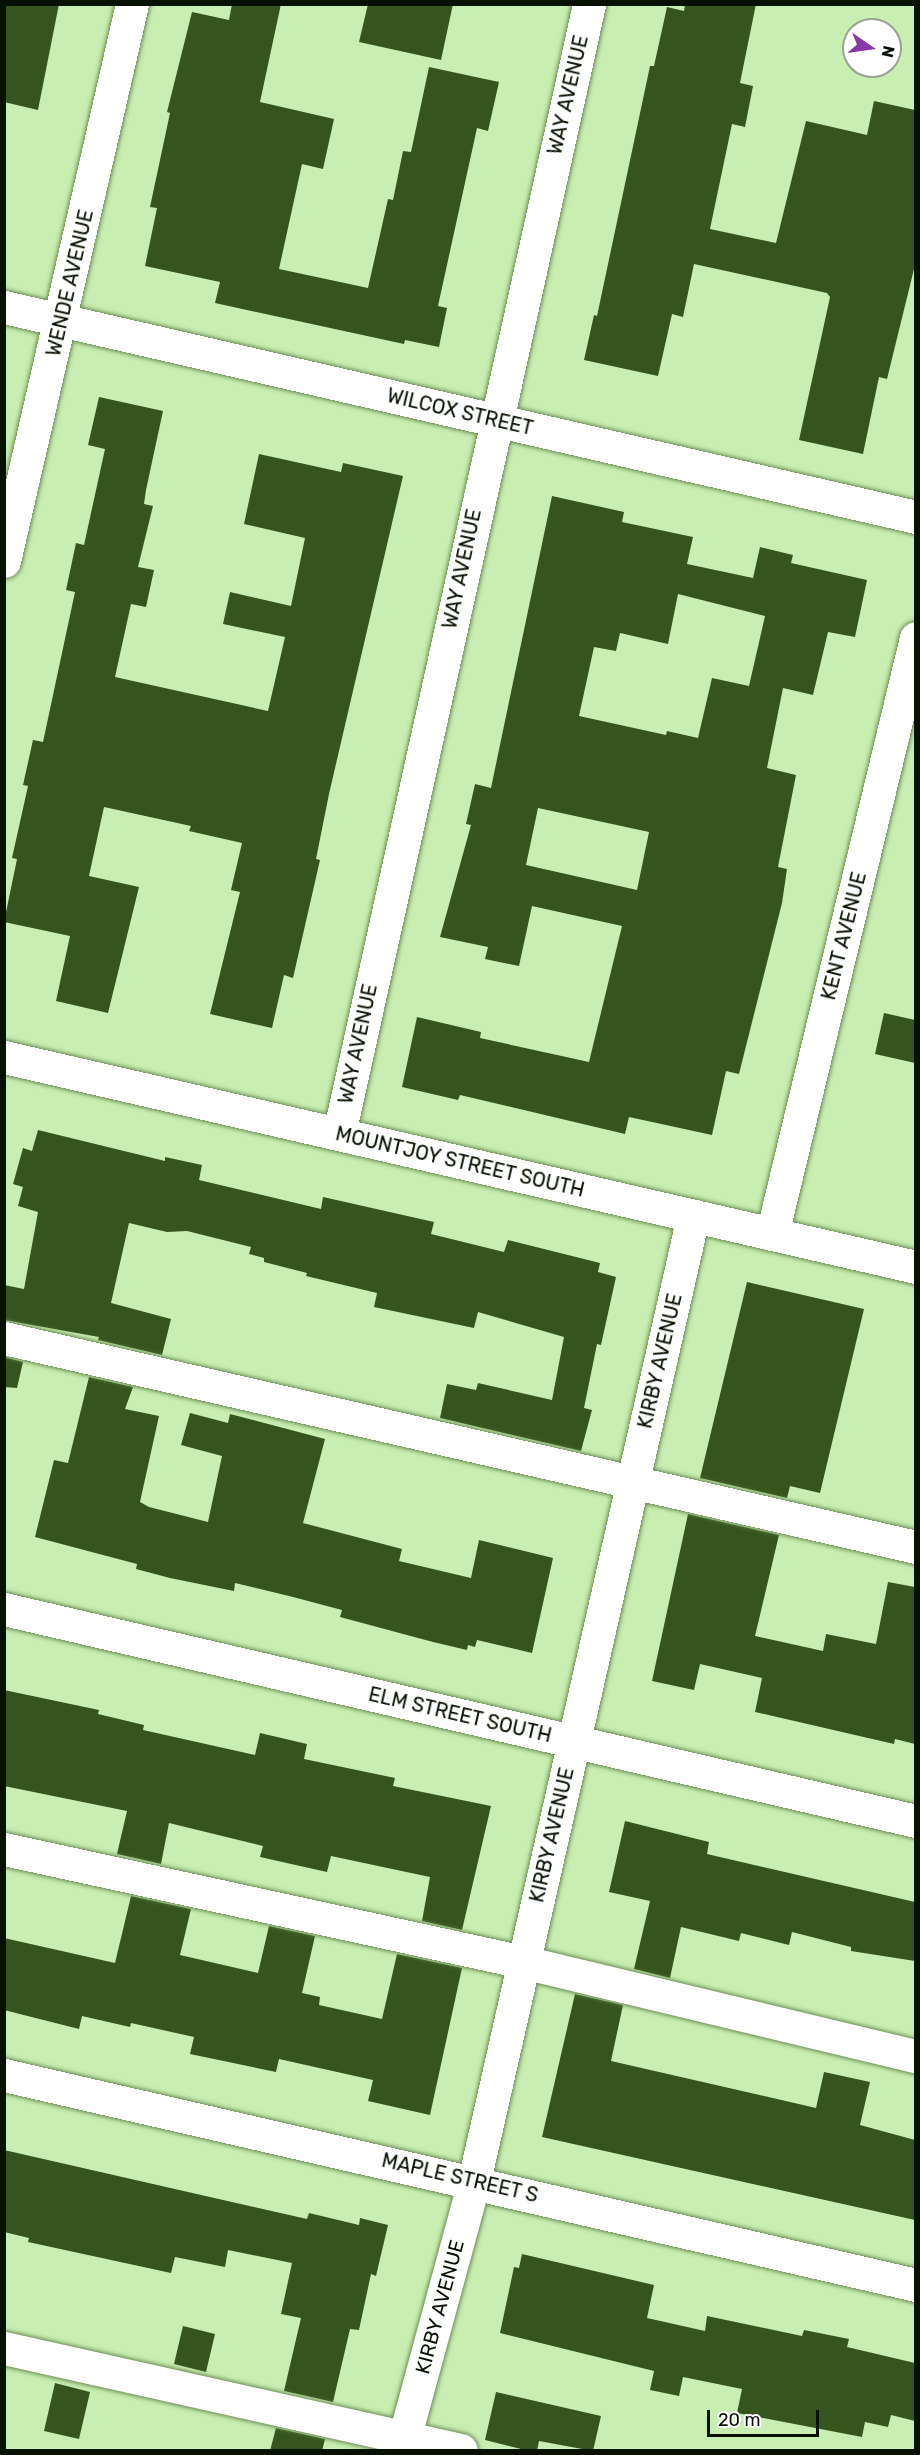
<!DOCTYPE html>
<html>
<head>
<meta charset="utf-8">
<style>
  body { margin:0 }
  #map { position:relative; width:920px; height:2455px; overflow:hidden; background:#c9eeb1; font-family:Rubik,sans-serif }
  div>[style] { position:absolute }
  .building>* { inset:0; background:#36551e }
  .roads { filter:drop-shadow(0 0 2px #6c8e55) drop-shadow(0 0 2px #6c8e55) }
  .minor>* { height:33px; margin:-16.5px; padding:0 16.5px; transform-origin:16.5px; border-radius:16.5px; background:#fff }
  span { translate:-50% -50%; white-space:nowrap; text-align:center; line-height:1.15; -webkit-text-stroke:6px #fff; paint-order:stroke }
  .street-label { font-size:20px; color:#061100 }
  .frame { position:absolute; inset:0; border:6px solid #061100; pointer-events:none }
  .north { position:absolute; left:842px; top:18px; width:60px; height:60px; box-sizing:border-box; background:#fff; border:2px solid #9ba099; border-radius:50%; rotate:103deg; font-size:16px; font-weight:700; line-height:24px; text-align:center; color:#061100 }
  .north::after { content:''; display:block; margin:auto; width:21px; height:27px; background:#8638a9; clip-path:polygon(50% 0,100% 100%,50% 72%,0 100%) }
  .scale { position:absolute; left:707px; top:2410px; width:112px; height:27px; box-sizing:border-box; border:3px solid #061100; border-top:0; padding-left:8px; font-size:18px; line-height:21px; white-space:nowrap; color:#061100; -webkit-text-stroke:4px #fff; paint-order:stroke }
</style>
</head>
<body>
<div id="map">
  <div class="building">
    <div style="clip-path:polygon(4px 4px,59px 4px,38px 110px,4px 102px)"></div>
    <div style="clip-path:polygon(232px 4px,281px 4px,260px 102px,334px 119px,323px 169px,302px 164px,279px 269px,368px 288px,388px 199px,393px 200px,403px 151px,411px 152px,429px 67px,499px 82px,488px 131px,477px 128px,438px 306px,447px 308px,439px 347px,405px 340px,404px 344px,215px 303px,220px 282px,145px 266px,157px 208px,150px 207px,170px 113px,167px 112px,192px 12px,229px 20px)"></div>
    <div style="clip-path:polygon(368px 4px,453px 4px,441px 60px,359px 42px)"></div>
    <div style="clip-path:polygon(685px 4px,756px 4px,740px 83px,753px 86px,745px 127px,732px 124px,710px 229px,776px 243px,806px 121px,867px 135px,874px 101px,915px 110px,915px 265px,887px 379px,879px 377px,863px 454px,799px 440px,830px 297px,827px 293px,694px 264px,683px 317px,672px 314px,658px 376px,584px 360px,594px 315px,597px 316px,650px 66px,654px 66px,667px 7px,684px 11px)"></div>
    <div style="clip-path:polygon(99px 397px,163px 411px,146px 490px,144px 504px,153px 506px,138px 567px,154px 570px,146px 607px,131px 604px,115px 677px,268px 711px,285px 637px,223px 624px,230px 592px,291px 606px,305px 538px,244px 524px,259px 454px,341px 472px,343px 463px,403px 476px,329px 794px,316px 859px,320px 860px,293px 978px,284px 975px,272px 1028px,210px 1014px,240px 892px,231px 890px,242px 843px,189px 831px,191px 826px,104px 807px,89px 876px,139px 887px,108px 1013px,56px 1001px,70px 936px,4px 922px,17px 859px,12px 858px,28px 786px,23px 785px,33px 740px,43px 742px,75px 592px,66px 590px,76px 543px,84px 545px,105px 449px,88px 445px)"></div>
    <div style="clip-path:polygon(evenodd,552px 496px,624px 512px,622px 522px,693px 537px,687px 564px,753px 578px,760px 547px,793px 555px,791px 563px,867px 580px,855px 637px,828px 632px,813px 695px,783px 688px,767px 768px,796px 775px,778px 867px,787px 869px,782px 903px,739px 1074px,726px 1071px,712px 1135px,629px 1117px,625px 1134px,460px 1095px,458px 1100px,402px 1087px,417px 1017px,481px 1032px,480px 1038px,589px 1062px,622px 926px,532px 906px,519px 966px,485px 959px,488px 947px,440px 937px,471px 825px,466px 824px,475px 784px,491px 788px,552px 496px,678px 594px,765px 616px,749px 686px,712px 678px,698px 738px,667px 731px,666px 735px,579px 716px,594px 647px,616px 651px,620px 633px,668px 644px,678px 594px,552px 496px,538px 808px,649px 832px,637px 890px,526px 865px,538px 808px)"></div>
    <div style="clip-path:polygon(884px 1013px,915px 1020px,915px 1063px,875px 1054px)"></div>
    <div style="clip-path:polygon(38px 1130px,165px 1161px,165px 1157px,202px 1165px,199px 1180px,321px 1209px,323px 1197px,434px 1222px,431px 1234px,504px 1252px,508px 1240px,600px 1263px,598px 1272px,616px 1277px,601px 1345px,597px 1344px,584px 1408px,592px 1410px,581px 1451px,440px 1418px,447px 1384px,476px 1390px,478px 1383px,552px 1400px,564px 1337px,478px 1312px,474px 1328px,374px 1307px,377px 1293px,306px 1276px,307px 1273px,264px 1262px,264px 1258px,249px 1254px,251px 1247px,187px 1231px,167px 1232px,129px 1223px,111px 1303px,171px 1319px,162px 1355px,98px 1340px,99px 1337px,4px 1320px,4px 1285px,24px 1289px,38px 1212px,18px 1206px,23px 1187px,13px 1184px,23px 1148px,32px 1151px)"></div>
    <div style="clip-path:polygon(747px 1282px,864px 1309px,820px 1493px,790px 1486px,787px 1498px,700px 1478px)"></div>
    <div style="clip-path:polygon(4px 1357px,23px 1362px,17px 1388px,4px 1387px)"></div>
    <div style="clip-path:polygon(89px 1377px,133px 1387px,125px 1409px,159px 1416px,140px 1502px,149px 1507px,208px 1522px,222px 1456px,181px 1445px,190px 1413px,228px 1423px,230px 1414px,325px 1439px,303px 1523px,402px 1549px,399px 1561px,471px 1578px,479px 1540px,553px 1558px,532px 1653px,477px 1640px,475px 1647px,468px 1645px,467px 1650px,433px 1642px,340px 1617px,342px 1610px,293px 1597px,235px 1583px,234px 1591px,170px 1578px,136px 1569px,137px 1564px,35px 1537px,54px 1460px,68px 1463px)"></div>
    <div style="clip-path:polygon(688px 1514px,779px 1535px,755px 1636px,823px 1651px,826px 1634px,876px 1644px,888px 1582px,915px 1587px,915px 1744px,895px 1739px,894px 1744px,755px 1712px,762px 1678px,700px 1664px,694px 1690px,652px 1681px)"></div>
    <div style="clip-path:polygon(4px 1690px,99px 1710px,98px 1714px,144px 1725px,143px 1730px,255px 1755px,260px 1733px,307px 1744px,304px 1759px,395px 1778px,393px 1786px,491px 1806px,462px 1930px,422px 1921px,430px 1877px,331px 1856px,327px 1872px,260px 1857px,263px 1846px,169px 1823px,161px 1864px,117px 1854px,127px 1811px,4px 1786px)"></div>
    <div style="clip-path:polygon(625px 1821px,709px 1842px,707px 1854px,915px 1902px,915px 1961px,851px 1951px,851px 1947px,792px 1932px,789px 1945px,741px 1933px,739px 1941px,681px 1927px,670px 1978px,634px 1969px,650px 1901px,609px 1892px)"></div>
    <div style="clip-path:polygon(131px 1896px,191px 1909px,180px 1955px,258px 1973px,269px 1926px,315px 1936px,302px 1993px,320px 1997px,319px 2005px,382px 2019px,397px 1954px,462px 1968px,430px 2115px,368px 2101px,373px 2080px,279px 2059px,276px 2072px,190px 2054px,194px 2037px,131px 2023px,130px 2027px,82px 2016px,79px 2029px,4px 2010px,4px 1938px,115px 1963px)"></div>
    <div style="clip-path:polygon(575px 1994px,623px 2005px,611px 2061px,816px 2108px,824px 2072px,870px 2082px,860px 2125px,915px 2140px,915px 2220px,542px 2137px)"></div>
    <div style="clip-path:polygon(4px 2150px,307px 2219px,309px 2213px,359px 2225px,360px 2218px,388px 2225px,376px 2276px,371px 2274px,359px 2330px,350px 2329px,333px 2402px,284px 2391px,301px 2318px,281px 2314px,292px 2263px,228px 2250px,225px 2267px,175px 2257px,171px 2273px,28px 2242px,29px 2238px,4px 2232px)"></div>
    <div style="clip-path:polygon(522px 2254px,654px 2285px,647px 2318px,705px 2331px,707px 2316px,802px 2336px,804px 2330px,849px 2339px,847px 2347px,915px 2363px,915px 2421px,891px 2415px,888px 2427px,865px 2422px,862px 2437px,737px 2413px,742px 2389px,683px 2377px,679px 2396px,650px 2390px,654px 2371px,500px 2333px,514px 2267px,519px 2268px)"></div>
    <div style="clip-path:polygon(183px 2326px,215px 2334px,206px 2372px,174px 2364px)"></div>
    <div style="clip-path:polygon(55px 2383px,90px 2392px,79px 2439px,44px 2431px)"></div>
    <div style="clip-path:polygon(496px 2392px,601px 2416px,593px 2451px,539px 2441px,537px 2451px,529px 2451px,485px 2440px)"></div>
    <div style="clip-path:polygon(276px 2428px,325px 2439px,322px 2451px,270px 2451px)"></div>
  </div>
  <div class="roads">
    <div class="minor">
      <div style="left:4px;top:307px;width:936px;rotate:12.97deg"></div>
      <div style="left:4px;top:561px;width:572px;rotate:-77.06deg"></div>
      <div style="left:4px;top:1057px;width:936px;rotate:12.97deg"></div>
      <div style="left:339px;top:1134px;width:1157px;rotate:-77.52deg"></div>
      <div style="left:772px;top:1234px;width:613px;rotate:-76.42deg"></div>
      <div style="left:4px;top:1338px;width:936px;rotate:12.91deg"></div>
      <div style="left:4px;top:1609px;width:936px;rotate:13.09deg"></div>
      <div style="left:4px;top:1849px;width:531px;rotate:12.28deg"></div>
      <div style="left:523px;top:1962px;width:404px;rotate:13.5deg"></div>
      <div style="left:4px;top:2075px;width:936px;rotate:12.97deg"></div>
      <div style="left:4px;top:2348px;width:468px;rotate:12.6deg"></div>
      <div style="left:401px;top:2450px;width:279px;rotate:-74.8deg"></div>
      <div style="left:474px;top:2181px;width:990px;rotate:-77.21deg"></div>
    </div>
  </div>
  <div class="street-label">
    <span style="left:568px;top:95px;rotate:-77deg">WAY AVENUE</span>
    <span style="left:70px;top:283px;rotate:-77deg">WENDE AVENUE</span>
    <span style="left:460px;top:412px;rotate:13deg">WILCOX STREET</span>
    <span style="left:462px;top:569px;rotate:-78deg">WAY AVENUE</span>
    <span style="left:844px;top:936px;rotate:-76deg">KENT AVENUE</span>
    <span style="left:358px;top:1044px;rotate:-78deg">WAY AVENUE</span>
    <span style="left:460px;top:1162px;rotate:13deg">MOUNTJOY STREET SOUTH</span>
    <span style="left:660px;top:1361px;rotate:-77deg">KIRBY AVENUE</span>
    <span style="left:460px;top:1715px;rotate:13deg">ELM STREET SOUTH</span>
    <span style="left:552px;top:1835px;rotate:-77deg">KIRBY AVENUE</span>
    <span style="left:460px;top:2178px;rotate:13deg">MAPLE STREET S</span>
    <span style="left:440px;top:2307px;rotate:-75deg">KIRBY AVENUE</span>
  </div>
  <div class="frame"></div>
  <div class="north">N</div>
  <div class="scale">20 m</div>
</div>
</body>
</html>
